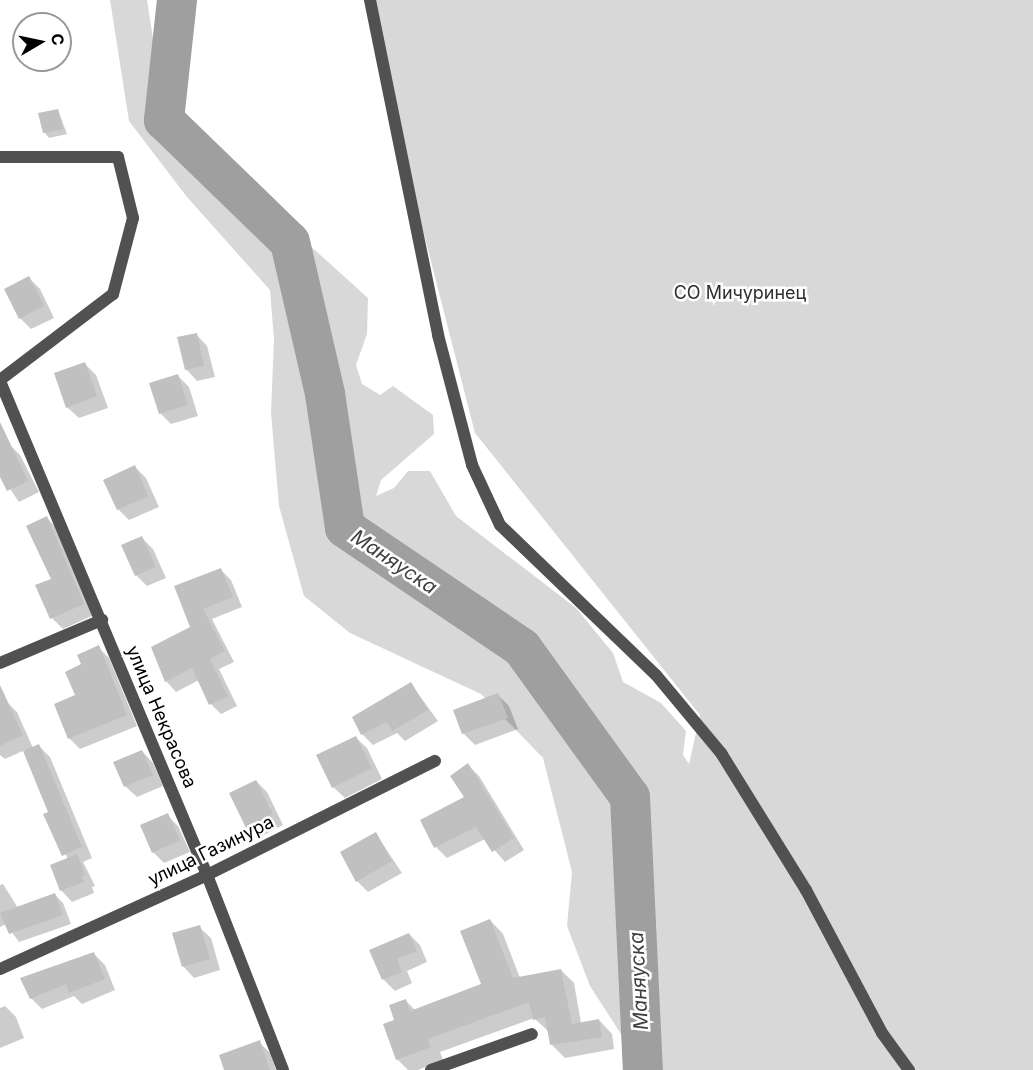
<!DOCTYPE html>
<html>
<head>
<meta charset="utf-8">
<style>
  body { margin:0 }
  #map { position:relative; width:1033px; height:1070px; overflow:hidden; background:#fff; font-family:Inter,sans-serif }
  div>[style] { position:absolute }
  .green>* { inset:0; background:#d8d8d8 }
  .shadow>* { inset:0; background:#0003 }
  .river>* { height:40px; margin:-20px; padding:0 20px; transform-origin:20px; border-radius:20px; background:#9f9f9f }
  .building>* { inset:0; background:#c0c0c0 }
  .street>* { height:12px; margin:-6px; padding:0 6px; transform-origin:6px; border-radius:6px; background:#515151 }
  span { translate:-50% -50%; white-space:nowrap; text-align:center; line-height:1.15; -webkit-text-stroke:5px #fff; paint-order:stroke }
  .park-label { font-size:18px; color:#2f2f2f }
  .street-label { font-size:18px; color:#000 }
  .water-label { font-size:20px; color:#404040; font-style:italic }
  .north { position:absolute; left:12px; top:12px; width:60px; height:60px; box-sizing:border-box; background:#fff; border:2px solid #999; border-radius:50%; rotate:81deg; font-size:16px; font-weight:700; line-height:24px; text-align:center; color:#000 }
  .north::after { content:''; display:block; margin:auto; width:21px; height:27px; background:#000; clip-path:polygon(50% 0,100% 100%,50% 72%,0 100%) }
</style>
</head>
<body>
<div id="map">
  <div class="green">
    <div style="clip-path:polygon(110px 0,147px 0,159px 77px,180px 117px,205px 151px,368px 298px,367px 334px,356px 365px,362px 384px,380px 395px,393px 386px,433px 415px,434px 434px,381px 480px,376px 496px,394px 488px,408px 471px,430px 471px,456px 516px,576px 608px,613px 653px,623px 682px,661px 703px,686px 731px,683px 755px,689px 764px,700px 715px,475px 433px,364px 0,1033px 0,1033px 1070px,644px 1070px,590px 986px,567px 926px,572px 872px,543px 758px,481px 694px,350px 633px,304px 596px,279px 506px,271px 413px,274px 340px,270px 290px,187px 197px,129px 121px)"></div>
  </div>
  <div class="shadow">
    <div style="clip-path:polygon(58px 110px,67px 134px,49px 138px,44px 132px)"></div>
    <div style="clip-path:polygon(29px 278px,40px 289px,54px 318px,31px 329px,20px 318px)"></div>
    <div style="clip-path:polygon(196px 334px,207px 346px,215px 377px,197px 381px,186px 369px)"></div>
    <div style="clip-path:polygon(85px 364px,96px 375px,108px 408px,79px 418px,67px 407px)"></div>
    <div style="clip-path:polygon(178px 376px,189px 387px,198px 416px,171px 424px,160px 413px)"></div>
    <div style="clip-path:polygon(9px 444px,20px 455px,39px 492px,19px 502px,0 474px,0 448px)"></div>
    <div style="clip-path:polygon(135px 467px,146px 478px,159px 507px,129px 520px,118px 509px)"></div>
    <div style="clip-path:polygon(47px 518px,58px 529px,94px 615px,63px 629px,52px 618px,53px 579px)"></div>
    <div style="clip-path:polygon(142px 538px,153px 549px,166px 578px,147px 586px,136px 575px)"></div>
    <div style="clip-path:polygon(221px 570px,231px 580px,242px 607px,212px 619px,234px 662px,219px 669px,237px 706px,221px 714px,211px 704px,199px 680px,176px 692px,166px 681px)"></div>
    <div style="clip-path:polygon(98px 647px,109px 658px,137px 726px,80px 749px,69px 738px,83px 665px)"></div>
    <div style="clip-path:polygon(411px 684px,438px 721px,405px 741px,397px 733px,373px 745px,362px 734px)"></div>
    <div style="clip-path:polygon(498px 695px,509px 706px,518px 729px,475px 745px,463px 733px)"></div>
    <div style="clip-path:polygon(6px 701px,17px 712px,33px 748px,39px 746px,50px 757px,92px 858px,83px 862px,95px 886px,92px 887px,94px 893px,72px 902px,61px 890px,68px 860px,25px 750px,5px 759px,0 755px,0 703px)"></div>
    <div style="clip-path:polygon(355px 737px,367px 748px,382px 779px,345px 798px,333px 787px)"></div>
    <div style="clip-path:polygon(142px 751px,153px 763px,163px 786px,137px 797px,125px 786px)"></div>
    <div style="clip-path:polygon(468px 765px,479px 776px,524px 850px,505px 862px,485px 839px,447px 858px,436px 847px,422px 820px,466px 798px)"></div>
    <div style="clip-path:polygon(256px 781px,267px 792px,283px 825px,258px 838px,247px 827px)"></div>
    <div style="clip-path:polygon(167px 815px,178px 826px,190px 852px,164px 863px,153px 852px)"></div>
    <div style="clip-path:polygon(376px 834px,402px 873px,368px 892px,357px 881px)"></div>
    <div style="clip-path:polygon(3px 884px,18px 908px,55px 895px,63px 903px,71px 924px,19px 942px,6px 924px,0 927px,0 885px)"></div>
    <div style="clip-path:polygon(490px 920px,503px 934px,520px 978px,561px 970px,574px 983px,581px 1023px,599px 1020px,612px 1034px,614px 1049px,565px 1058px,552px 1045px,549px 1032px,534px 1018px,440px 1052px,443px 1060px,418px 1070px,408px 1070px,397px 1059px,385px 1025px,396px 1021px,405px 1000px,416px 1011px,483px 985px)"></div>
    <div style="clip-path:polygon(199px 927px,211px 938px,220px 970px,194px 978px,183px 966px)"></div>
    <div style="clip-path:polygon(409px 934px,420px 945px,427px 962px,407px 971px,412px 983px,395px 991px,384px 980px,371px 951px)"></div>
    <div style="clip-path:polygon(94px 954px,105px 965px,115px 990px,82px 1004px,74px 996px,42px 1009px,31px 998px)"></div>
    <div style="clip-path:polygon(5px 1006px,16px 1017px,24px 1038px,0 1048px,0 1008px)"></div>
    <div style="clip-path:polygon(259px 1042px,270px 1053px,276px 1070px,226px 1070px)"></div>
  </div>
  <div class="river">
    <div style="left:177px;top:0;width:121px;rotate:96.2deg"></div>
    <div style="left:164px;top:120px;width:175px;rotate:44.1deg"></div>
    <div style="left:290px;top:242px;width:156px;rotate:77deg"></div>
    <div style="left:325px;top:394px;width:135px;rotate:81.5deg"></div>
    <div style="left:345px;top:528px;width:214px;rotate:34.1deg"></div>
    <div style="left:522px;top:648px;width:184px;rotate:54.1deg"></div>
    <div style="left:630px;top:797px;width:273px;rotate:87.3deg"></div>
  </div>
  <div class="building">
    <div style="clip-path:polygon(58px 109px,63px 129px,43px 133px,38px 113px)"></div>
    <div style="clip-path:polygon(29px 276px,44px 306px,19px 319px,4px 289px)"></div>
    <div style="clip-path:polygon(197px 333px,204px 366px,185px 370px,177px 337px)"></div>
    <div style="clip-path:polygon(85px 362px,97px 396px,66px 408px,54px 373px)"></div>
    <div style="clip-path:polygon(178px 374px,188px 405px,159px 414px,149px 383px)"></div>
    <div style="clip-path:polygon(0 422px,28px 481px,7px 491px,0 477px)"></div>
    <div style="clip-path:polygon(135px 465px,148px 496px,117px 510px,103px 480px)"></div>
    <div style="clip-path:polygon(47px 516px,84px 604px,50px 619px,35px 585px,51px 579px,26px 526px)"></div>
    <div style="clip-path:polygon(142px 536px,156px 567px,135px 576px,121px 545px)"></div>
    <div style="clip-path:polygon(221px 568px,233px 597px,203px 609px,225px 651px,210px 659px,228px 696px,209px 705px,192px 668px,165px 682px,151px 647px,190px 627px,174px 586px)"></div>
    <div style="clip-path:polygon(99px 645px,127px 715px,68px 739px,54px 704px,75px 695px,65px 672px,81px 664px,77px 655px)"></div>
    <div style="clip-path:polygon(411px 682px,428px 710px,392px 731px,387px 722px,361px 735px,352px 717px)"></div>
    <div style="clip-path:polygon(0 685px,23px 735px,0 746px)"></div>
    <div style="clip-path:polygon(498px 693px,508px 718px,462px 734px,453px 710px)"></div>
    <div style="clip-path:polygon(356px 736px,372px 768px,332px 788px,316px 755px)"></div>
    <div style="clip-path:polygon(39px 744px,82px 847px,62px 856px,43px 814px,48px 812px,23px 751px)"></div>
    <div style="clip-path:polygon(142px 750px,153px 775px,124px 787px,113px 762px)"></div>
    <div style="clip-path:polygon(468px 763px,514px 838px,492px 852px,476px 827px,434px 848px,420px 820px,464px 797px,450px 776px)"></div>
    <div style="clip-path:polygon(256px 780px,273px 814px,246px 828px,229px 793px)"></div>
    <div style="clip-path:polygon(168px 813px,180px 840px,152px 853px,140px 825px)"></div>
    <div style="clip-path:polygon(376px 832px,392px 861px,356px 882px,340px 852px)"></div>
    <div style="clip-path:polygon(77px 854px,85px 875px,82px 876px,84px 882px,60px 891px,50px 865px)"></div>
    <div style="clip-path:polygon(55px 893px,63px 915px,9px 934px,0 913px)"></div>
    <div style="clip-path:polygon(490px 919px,513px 978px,561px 969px,572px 1024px,599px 1019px,602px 1037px,550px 1045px,545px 1017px,533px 1020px,529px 1002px,428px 1039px,431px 1047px,396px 1060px,383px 1024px,394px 1020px,389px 1005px,406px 999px,410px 1011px,481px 984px,460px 931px)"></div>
    <div style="clip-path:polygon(200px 925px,210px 959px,182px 967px,172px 933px)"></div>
    <div style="clip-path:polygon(409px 933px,417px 951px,397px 959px,402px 972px,382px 980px,369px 950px)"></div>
    <div style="clip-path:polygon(94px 952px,105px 979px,69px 993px,66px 984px,30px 999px,20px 978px)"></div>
    <div style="clip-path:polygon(260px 1040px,270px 1070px,224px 1070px,219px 1055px)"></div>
  </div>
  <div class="street">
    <div style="left:370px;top:0;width:342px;rotate:78.5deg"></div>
    <div style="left:438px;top:335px;width:134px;rotate:75.3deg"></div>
    <div style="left:472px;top:465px;width:66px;rotate:65deg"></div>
    <div style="left:500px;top:525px;width:216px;rotate:43.9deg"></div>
    <div style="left:656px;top:675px;width:102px;rotate:50.2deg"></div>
    <div style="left:721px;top:753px;width:161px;rotate:58.2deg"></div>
    <div style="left:806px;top:890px;width:162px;rotate:62deg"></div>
    <div style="left:882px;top:1033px;width:46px;rotate:53.9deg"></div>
    <div style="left:0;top:157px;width:118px"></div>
    <div style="left:118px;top:157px;width:63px;rotate:76.2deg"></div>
    <div style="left:133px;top:218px;width:79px;rotate:104.7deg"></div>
    <div style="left:113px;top:294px;width:142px;rotate:142.7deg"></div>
    <div style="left:0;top:381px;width:536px;rotate:67.26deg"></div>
    <div style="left:207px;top:875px;width:209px;rotate:68.7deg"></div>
    <div style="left:0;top:663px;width:111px;rotate:-22.9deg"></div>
    <div style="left:0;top:969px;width:227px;rotate:-24.4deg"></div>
    <div style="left:207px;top:875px;width:255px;rotate:-26.6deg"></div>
    <div style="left:431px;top:1070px;width:107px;rotate:-19.6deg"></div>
  </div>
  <div class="park-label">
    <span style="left:740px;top:293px">СО Мичуринец</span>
  </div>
  <div class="street-label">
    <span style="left:161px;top:717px;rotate:67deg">улица Некрасова</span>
    <span style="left:211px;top:851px;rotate:-26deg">улица Газинура</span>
  </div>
  <div class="water-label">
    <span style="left:394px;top:562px;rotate:34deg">Маняуска</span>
    <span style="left:639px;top:981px;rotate:-93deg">Маняуска</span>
  </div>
  <div class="north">С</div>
</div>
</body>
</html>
